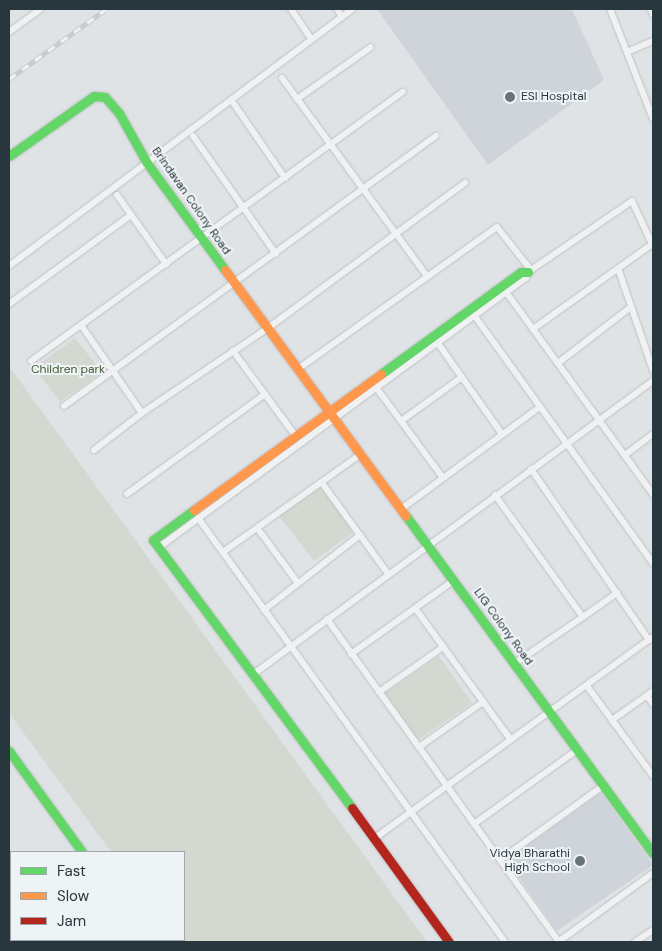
<!DOCTYPE html>
<html>
<head>
<meta charset="utf-8">
<style>
  body { margin:0 }
  #map { position:relative; width:662px; height:951px; overflow:hidden; background:#e0e3e6; font-family:"DM Sans",sans-serif }
  div>[style] { position:absolute }
  .built>* { inset:0; background:#ced4d9 }
  .green>* { inset:0; background:#d3d9d1 }
  .roads { filter:drop-shadow(0 0 1px #bfc1c4) drop-shadow(0 0 1px #bfc1c4) }
  .street>* { height:6px; margin:-3px; padding:0 3px; transform-origin:3px; border-radius:3px; background:#f0f1f2 }
  .fast>* { height:9px; margin:-4.5px; padding:0 4.5px; transform-origin:4.5px; border-radius:4.5px; background:#63d668 }
  .slow>* { height:9px; margin:-4.5px; padding:0 4.5px; transform-origin:4.5px; border-radius:4.5px; background:#ff974d }
  .jam>* { height:9px; margin:-4.5px; padding:0 4.5px; transform-origin:4.5px; border-radius:4.5px; background:#b3261e }
  .rail>* { height:4.5px; margin-top:-2.25px; transform-origin:0; background:repeating-linear-gradient(90deg,#eef3f5 0 8px,#c9ccce 0 16px); box-sizing:border-box; border-block:1px solid #c9ccce }
  .dots>* { width:14px; height:14px; translate:-50% -50%; box-sizing:border-box; border:2px solid #eef3f5; border-radius:50% }
  span { translate:-50% -50%; white-space:nowrap; text-align:center; line-height:1.15; -webkit-text-stroke:4px #eef3f5; paint-order:stroke }
  .poi-label { font-size:12px; color:#28363e }
  .left { translate:0 -50%; text-align:left }
  .right { translate:-100% -50%; text-align:right }
  .street-label { font-size:12px; color:#28363e }
  .park-label { font-size:12px; color:#455a35 }
  .frame { position:absolute; inset:0; border:10px solid #28363e; pointer-events:none }
  .legend { position:absolute; left:10px; top:851px; width:175px; height:90px; box-sizing:border-box; background:#eef3f5; border:1px solid #9fa7ac; margin:0; padding:6px 9px; list-style:none; font-size:15px; color:#28363e }
  .legend li { display:flex; align-items:center; gap:10px; height:25px }
  .legend b { width:25px; border:1px solid #9fa7ac }
</style>
</head>
<body>
<div id="map">
  <div class="built">
    <div style="clip-path:polygon(377px 9px,572px 9px,604px 80px,488px 165px)"></div>
    <div style="clip-path:polygon(601px 792px,653px 865px,557px 931px,507px 860px)"></div>
  </div>
  <div class="green">
    <div style="clip-path:polygon(75px 338px,102px 372px,60px 402px,34px 368px)"></div>
    <div style="clip-path:polygon(9px 366px,427px 942px,177px 942px,176px 940px,184px 940px,184px 852px,111px 852px,9px 713px)"></div>
    <div style="clip-path:polygon(321px 485px,355px 531px,314px 561px,279px 516px)"></div>
    <div style="clip-path:polygon(439px 656px,472px 703px,418px 740px,385px 693px)"></div>
  </div>
  <div class="roads">
    <div class="street">
      <div style="left:291px;top:9px;width:37px;rotate:56deg"></div>
      <div style="left:337px;top:9px;width:9px;rotate:58deg"></div>
      <div style="left:610px;top:9px;width:118px;rotate:68.6deg"></div>
      <div style="left:651px;top:9px;width:6px;rotate:72deg"></div>
      <div style="left:9px;top:32px;width:39px;rotate:-36deg"></div>
      <div style="left:627px;top:52px;width:28px;rotate:-23deg"></div>
      <div style="left:282px;top:78px;width:245px;rotate:53.8deg"></div>
      <div style="left:297px;top:99px;width:90px;rotate:-35.1deg"></div>
      <div style="left:234px;top:104px;width:90px;rotate:55.4deg"></div>
      <div style="left:193px;top:136px;width:144px;rotate:54.9deg"></div>
      <div style="left:117px;top:195px;width:85px;rotate:54.6deg"></div>
      <div style="left:9px;top:266px;width:429px;rotate:-36.8deg"></div>
      <div style="left:618px;top:268px;width:108px;rotate:71.1deg"></div>
      <div style="left:506px;top:292px;width:250px;rotate:54deg"></div>
      <div style="left:9px;top:304px;width:151px;rotate:-36.1deg"></div>
      <div style="left:474px;top:315px;width:306px;rotate:54.2deg"></div>
      <div style="left:81px;top:325px;width:107px;rotate:55.3deg"></div>
      <div style="left:533px;top:329px;width:146px;rotate:-35.5deg"></div>
      <div style="left:437px;top:342px;width:113px;rotate:54.8deg"></div>
      <div style="left:233px;top:351px;width:104px;rotate:53.6deg"></div>
      <div style="left:31px;top:361px;width:459px;rotate:-35.9deg"></div>
      <div style="left:558px;top:363px;width:92px;rotate:-37.5deg"></div>
      <div style="left:298px;top:369px;width:244px;rotate:-35.5deg"></div>
      <div style="left:497px;top:227px;width:55px;rotate:51.7deg"></div>
      <div style="left:375px;top:386px;width:114px;rotate:53.5deg"></div>
      <div style="left:64px;top:406px;width:460px;rotate:-36deg"></div>
      <div style="left:401px;top:421px;width:75px;rotate:-35.8deg"></div>
      <div style="left:94px;top:450px;width:61px;rotate:-37.6deg"></div>
      <div style="left:142px;top:413px;width:152px;rotate:-34deg"></div>
      <div style="left:268px;top:328px;width:245px;rotate:-36.4deg"></div>
      <div style="left:625px;top:455px;width:35px;rotate:-37deg"></div>
      <div style="left:531px;top:469px;width:208px;rotate:55.4deg"></div>
      <div style="left:322px;top:483px;width:112px;rotate:54deg"></div>
      <div style="left:127px;top:494px;width:170px;rotate:-35.9deg"></div>
      <div style="left:495px;top:495px;width:150px;rotate:54.2deg"></div>
      <div style="left:583px;top:617px;width:42px;rotate:-35.2deg"></div>
      <div style="left:401px;top:509px;width:172px;rotate:-36.3deg"></div>
      <div style="left:198px;top:518px;width:523px;rotate:54.09deg"></div>
      <div style="left:258px;top:529px;width:67px;rotate:53.5deg"></div>
      <div style="left:158px;top:548px;width:456px;rotate:-36.3deg"></div>
      <div style="left:526px;top:278px;width:6px;rotate:-72deg"></div>
      <div style="left:528px;top:272px;width:126px;rotate:-34.3deg"></div>
      <div style="left:632px;top:201px;width:50px;rotate:65deg"></div>
      <div style="left:223px;top:552px;width:169px;rotate:-35.4deg"></div>
      <div style="left:415px;top:608px;width:163px;rotate:54deg"></div>
      <div style="left:264px;top:610px;width:122px;rotate:-38deg"></div>
      <div style="left:327px;top:619px;width:398px;rotate:54.3deg"></div>
      <div style="left:351px;top:654px;width:125px;rotate:-35.6deg"></div>
      <div style="left:514px;top:664px;width:83px;rotate:-34.3deg"></div>
      <div style="left:255px;top:673px;width:494px;rotate:-36.3deg"></div>
      <div style="left:587px;top:686px;width:112px;rotate:53.7deg"></div>
      <div style="left:379px;top:692px;width:78px;rotate:-35.1deg"></div>
      <div style="left:647px;top:696px;width:10px;rotate:53deg"></div>
      <div style="left:612px;top:720px;width:50px;rotate:-35.3deg"></div>
      <div style="left:419px;top:747px;width:78px;rotate:-35.1deg"></div>
      <div style="left:474px;top:824px;width:127px;rotate:-35.7deg"></div>
      <div style="left:375px;top:838px;width:343px;rotate:-35.9deg"></div>
      <div style="left:500px;top:860px;width:128px;rotate:-35.8deg"></div>
      <div style="left:558px;top:942px;width:117px;rotate:-36deg"></div>
      <div style="left:635px;top:942px;width:22px;rotate:-34deg"></div>
    </div>
    <div class="fast">
      <div style="left:9px;top:156px;width:104px;rotate:-35.2deg"></div>
      <div style="left:94px;top:96px;width:11px;rotate:5deg"></div>
      <div style="left:105px;top:97px;width:21px;rotate:49deg"></div>
      <div style="left:119px;top:113px;width:57px;rotate:60.8deg"></div>
      <div style="left:147px;top:163px;width:132px;rotate:53.9deg"></div>
      <div style="left:381px;top:374px;width:173px;rotate:-36.1deg"></div>
      <div style="left:521px;top:272px;width:7px"></div>
      <div style="left:194px;top:510px;width:51px;rotate:143.8deg"></div>
      <div style="left:153px;top:540px;width:334px;rotate:53.4deg"></div>
      <div style="left:406px;top:516px;width:418px;rotate:53.8deg"></div>
      <div style="left:9px;top:751px;width:125px;rotate:54.1deg"></div>
      <div style="left:145px;top:940px;width:3px;rotate:45deg"></div>
    </div>
    <div class="slow">
      <div style="left:225px;top:270px;width:305px;rotate:53.7deg"></div>
      <div style="left:194px;top:510px;width:231px;rotate:-36deg"></div>
    </div>
    <div class="jam">
      <div style="left:352px;top:808px;width:165px;rotate:54.1deg"></div>
    </div>
  </div>
  <div class="rail">
    <div style="left:9px;top:79px;width:120px;rotate:-35.8deg"></div>
  </div>
  <div class="dots">
    <div style="left:510px;top:97px;background:#687379"></div>
    <div style="left:580px;top:861px;background:#687379"></div>
  </div>
  <div class="poi-label">
    <span class="left" style="left:521px;top:97px">ESI Hospital</span>
    <span class="right" style="left:570px;top:861px">Vidya Bharathi<br>High School</span>
  </div>
  <div class="street-label">
    <span style="left:191px;top:201px;rotate:55deg">Brindavan Colony Road</span>
    <span style="left:503px;top:627px;rotate:54deg">LIG Colony Road</span>
  </div>
  <div class="park-label">
    <span style="left:68px;top:370px">Children park</span>
  </div>
  <div class="frame"></div>
  <ul class="legend">
  <li><b style="height:6px;background:#63d668"></b>Fast</li>
  <li><b style="height:6px;background:#ff974d"></b>Slow</li>
  <li><b style="height:6px;background:#b3261e"></b>Jam</li>
  </ul>
</div>
</body>
</html>
